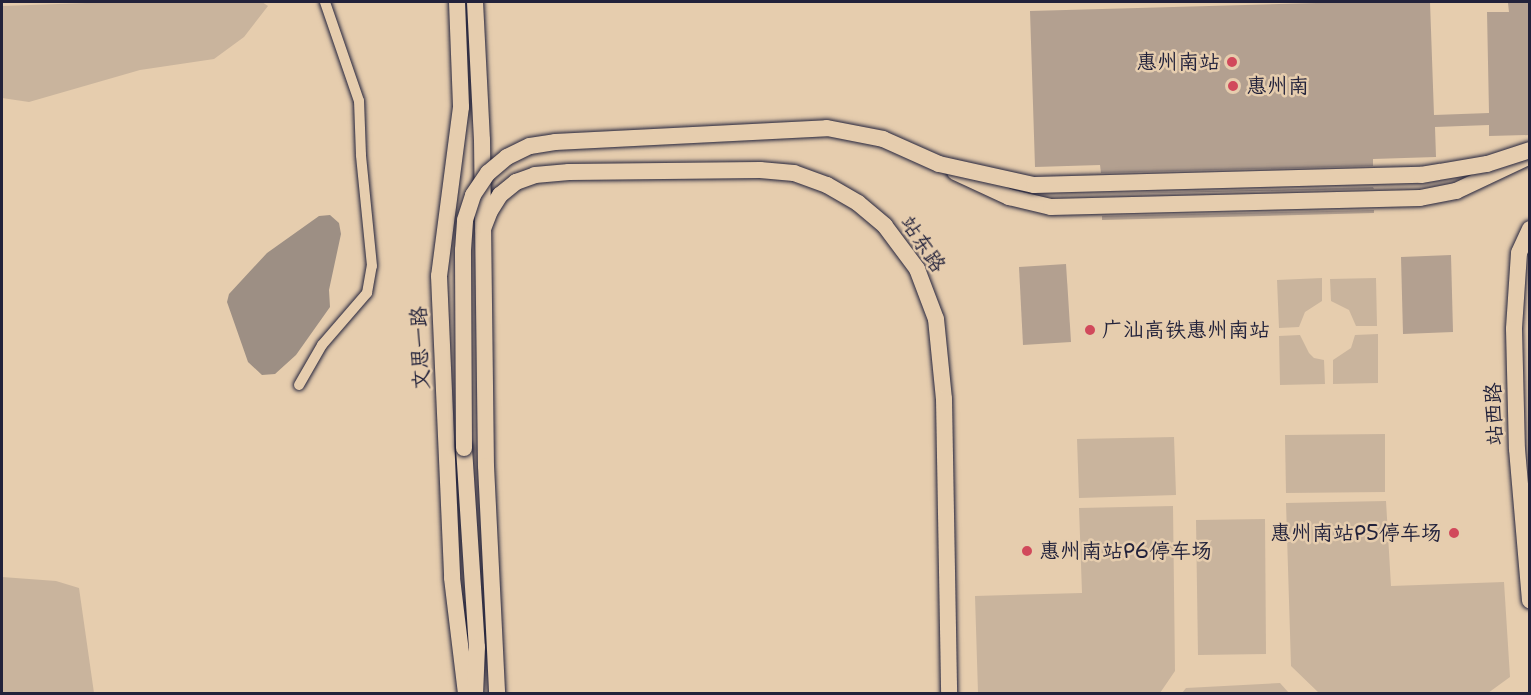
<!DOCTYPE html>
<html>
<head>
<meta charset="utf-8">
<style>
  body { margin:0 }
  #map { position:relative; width:1531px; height:695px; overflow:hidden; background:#e6cdae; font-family:"Shantell Sans","LXGW WenKai TC",sans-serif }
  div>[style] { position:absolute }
  .green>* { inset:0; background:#c9b49d }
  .water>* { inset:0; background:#9d8f84 }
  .building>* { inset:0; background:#b3a090 }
  .roads { filter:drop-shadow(0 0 2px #22223b) drop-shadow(0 0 2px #22223b) }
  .street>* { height:10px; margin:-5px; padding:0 5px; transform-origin:5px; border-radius:5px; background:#e6cdae }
  .secondary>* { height:16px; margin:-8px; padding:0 8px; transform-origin:8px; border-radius:8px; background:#e6cdae }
  .bridges { filter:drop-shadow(0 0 2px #22223b) drop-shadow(0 0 2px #22223b) }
  .secondary-bridge>* { height:16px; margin:-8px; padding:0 8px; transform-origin:8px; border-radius:8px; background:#e6cdae }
  .dots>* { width:16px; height:16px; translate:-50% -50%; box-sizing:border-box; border:3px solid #e6cdae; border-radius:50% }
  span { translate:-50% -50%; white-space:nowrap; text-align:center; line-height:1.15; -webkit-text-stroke:5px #e6cdae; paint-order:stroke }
  .poi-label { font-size:21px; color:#22223b }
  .right { translate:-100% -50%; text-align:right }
  .left { translate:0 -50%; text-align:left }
  .street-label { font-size:21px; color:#22223b }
  .frame { position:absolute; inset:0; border:3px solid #22223b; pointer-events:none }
</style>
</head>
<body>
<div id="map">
  <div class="green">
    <div style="clip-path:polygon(115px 2px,262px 2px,268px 6px,244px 37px,214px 59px,140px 70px,29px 102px,2px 98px,2px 6px)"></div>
    <div style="clip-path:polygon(1322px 278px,1322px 301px,1305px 312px,1299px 327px,1279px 328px,1277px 280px)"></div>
    <div style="clip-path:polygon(1376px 278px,1377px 326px,1356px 326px,1349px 310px,1331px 301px,1330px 279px)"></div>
    <div style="clip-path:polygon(1378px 334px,1378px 383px,1333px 384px,1333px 360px,1351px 348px,1355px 335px)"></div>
    <div style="clip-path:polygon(1300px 335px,1309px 353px,1314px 358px,1324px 360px,1325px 384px,1280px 385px,1279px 336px)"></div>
    <div style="clip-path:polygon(1385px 434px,1385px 492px,1286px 493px,1285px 435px)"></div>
    <div style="clip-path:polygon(1174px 437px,1176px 495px,1079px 498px,1077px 439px)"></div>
    <div style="clip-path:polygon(1386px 501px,1391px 586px,1504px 582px,1510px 677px,1488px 693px,1319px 693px,1291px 666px,1286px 503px)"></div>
    <div style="clip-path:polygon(1173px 506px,1175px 671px,1160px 693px,978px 693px,975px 596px,1082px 593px,1079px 508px)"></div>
    <div style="clip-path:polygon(1265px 519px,1266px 654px,1198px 655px,1196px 520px)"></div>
    <div style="clip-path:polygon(2px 577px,56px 581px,79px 588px,94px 693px,2px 693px)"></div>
    <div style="clip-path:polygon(1280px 683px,1289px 693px,1182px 693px,1186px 688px)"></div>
  </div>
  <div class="water">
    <div style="clip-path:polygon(330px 215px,339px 223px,341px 234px,329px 290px,330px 307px,296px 355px,275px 374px,262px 375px,248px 362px,227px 302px,229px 294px,267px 253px,319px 216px)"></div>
  </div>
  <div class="building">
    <div style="clip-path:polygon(1354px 2px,1430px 2px,1434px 115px,1489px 113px,1487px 12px,1509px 12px,1508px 3px,1530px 3px,1530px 135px,1489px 136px,1489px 125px,1435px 127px,1436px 157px,1373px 159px,1373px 166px,1101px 173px,1100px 165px,1035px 167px,1030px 11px)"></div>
    <div style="clip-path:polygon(1373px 187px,1374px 189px,1101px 194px)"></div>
    <div style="clip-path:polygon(1374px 210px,1374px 213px,1102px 220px,1102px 216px)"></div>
    <div style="clip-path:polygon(1451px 255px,1453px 332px,1403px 334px,1401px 257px)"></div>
    <div style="clip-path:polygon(1066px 264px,1071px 342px,1023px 345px,1019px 267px)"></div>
  </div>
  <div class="roads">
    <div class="street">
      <div style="left:299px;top:385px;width:46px;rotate:-60.1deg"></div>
      <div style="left:322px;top:345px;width:69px;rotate:-49.1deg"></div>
      <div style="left:367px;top:293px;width:27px;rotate:-80deg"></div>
      <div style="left:372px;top:266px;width:112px;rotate:-95.7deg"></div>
      <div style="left:361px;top:155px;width:54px;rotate:-92.1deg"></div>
      <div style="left:359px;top:101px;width:105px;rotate:-109deg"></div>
    </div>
    <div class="secondary">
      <div style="left:457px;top:2px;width:105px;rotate:87.8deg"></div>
      <div style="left:461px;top:107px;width:170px;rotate:97.4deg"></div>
      <div style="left:439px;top:276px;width:302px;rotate:87.5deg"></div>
      <div style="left:452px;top:578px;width:117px;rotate:83.1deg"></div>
      <div style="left:475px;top:2px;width:138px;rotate:87.1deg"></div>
      <div style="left:482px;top:140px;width:326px;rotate:89.3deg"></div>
      <div style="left:486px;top:466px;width:228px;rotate:87.2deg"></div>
      <div style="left:955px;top:172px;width:60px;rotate:24.8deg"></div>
      <div style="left:1009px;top:197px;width:43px;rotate:13.4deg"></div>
      <div style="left:1051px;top:207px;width:369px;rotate:-1.4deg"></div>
      <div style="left:1420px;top:198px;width:37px;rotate:-11deg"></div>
      <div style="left:1456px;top:191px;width:82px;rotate:-25.3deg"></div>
      <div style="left:483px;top:229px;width:19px;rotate:-69deg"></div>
      <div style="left:490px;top:211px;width:19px;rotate:-58deg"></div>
      <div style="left:500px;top:195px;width:21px;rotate:-39deg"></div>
      <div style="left:516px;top:182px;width:20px;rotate:-20deg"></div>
      <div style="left:535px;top:175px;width:34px;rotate:-5deg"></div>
      <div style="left:569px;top:172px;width:191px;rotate:-0.6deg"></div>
      <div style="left:760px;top:170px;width:34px;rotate:5deg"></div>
      <div style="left:794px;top:173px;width:35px;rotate:20deg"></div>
      <div style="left:827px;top:185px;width:36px;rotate:30deg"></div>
      <div style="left:858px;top:203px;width:35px;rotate:40deg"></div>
      <div style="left:885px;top:226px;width:54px;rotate:53.3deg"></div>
      <div style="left:917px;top:269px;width:53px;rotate:69.2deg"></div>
      <div style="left:936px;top:319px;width:80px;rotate:84.3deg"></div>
      <div style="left:944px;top:399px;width:295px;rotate:89deg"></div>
      <div style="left:1530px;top:229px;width:26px;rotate:115deg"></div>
      <div style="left:1519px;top:253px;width:76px;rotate:93.8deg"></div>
      <div style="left:1514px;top:329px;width:120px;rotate:88.6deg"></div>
      <div style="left:1517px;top:449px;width:152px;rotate:85.1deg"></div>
      <div style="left:464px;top:448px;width:199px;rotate:86.3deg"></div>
      <div style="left:477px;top:647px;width:47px;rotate:92.4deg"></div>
    </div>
  </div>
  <div class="bridges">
    <div class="secondary-bridge">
      <div style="left:464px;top:448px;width:198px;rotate:-90.3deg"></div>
      <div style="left:463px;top:250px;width:30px;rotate:-86deg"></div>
      <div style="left:465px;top:220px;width:26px;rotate:-72deg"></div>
      <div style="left:473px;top:195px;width:27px;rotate:-56deg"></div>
      <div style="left:488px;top:173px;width:25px;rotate:-40deg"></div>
      <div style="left:507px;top:157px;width:25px;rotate:-26deg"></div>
      <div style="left:530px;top:146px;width:25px;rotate:-9deg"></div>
      <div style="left:555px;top:142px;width:272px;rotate:-2.9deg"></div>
      <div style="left:827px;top:128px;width:57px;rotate:11.1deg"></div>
      <div style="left:883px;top:139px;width:61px;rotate:24.1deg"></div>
      <div style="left:939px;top:164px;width:97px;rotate:12.5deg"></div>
      <div style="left:1034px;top:185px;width:387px;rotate:-1.5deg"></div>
      <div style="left:1421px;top:175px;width:67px;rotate:-9.5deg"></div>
      <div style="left:1487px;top:164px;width:45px;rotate:-18deg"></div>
    </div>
  </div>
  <div class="dots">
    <div style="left:1232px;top:62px;background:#d1495b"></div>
    <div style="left:1233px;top:86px;background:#d1495b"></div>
    <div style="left:1090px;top:330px;background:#d1495b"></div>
    <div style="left:1454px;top:533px;background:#d1495b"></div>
    <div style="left:1027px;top:551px;background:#d1495b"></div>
  </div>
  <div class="poi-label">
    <span class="right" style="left:1220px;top:62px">惠州南站</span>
    <span class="left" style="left:1246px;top:86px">惠州南</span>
    <span class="left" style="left:1102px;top:330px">广汕高铁惠州南站</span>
    <span class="right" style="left:1442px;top:533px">惠州南站P5停车场</span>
    <span class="left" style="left:1039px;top:551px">惠州南站P6停车场</span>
  </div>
  <div class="street-label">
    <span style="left:923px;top:244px;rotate:56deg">站东路</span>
    <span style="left:420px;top:348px;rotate:-92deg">文思一路</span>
    <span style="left:1494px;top:414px;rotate:-92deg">站西路</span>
  </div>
  <div class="frame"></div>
</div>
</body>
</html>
